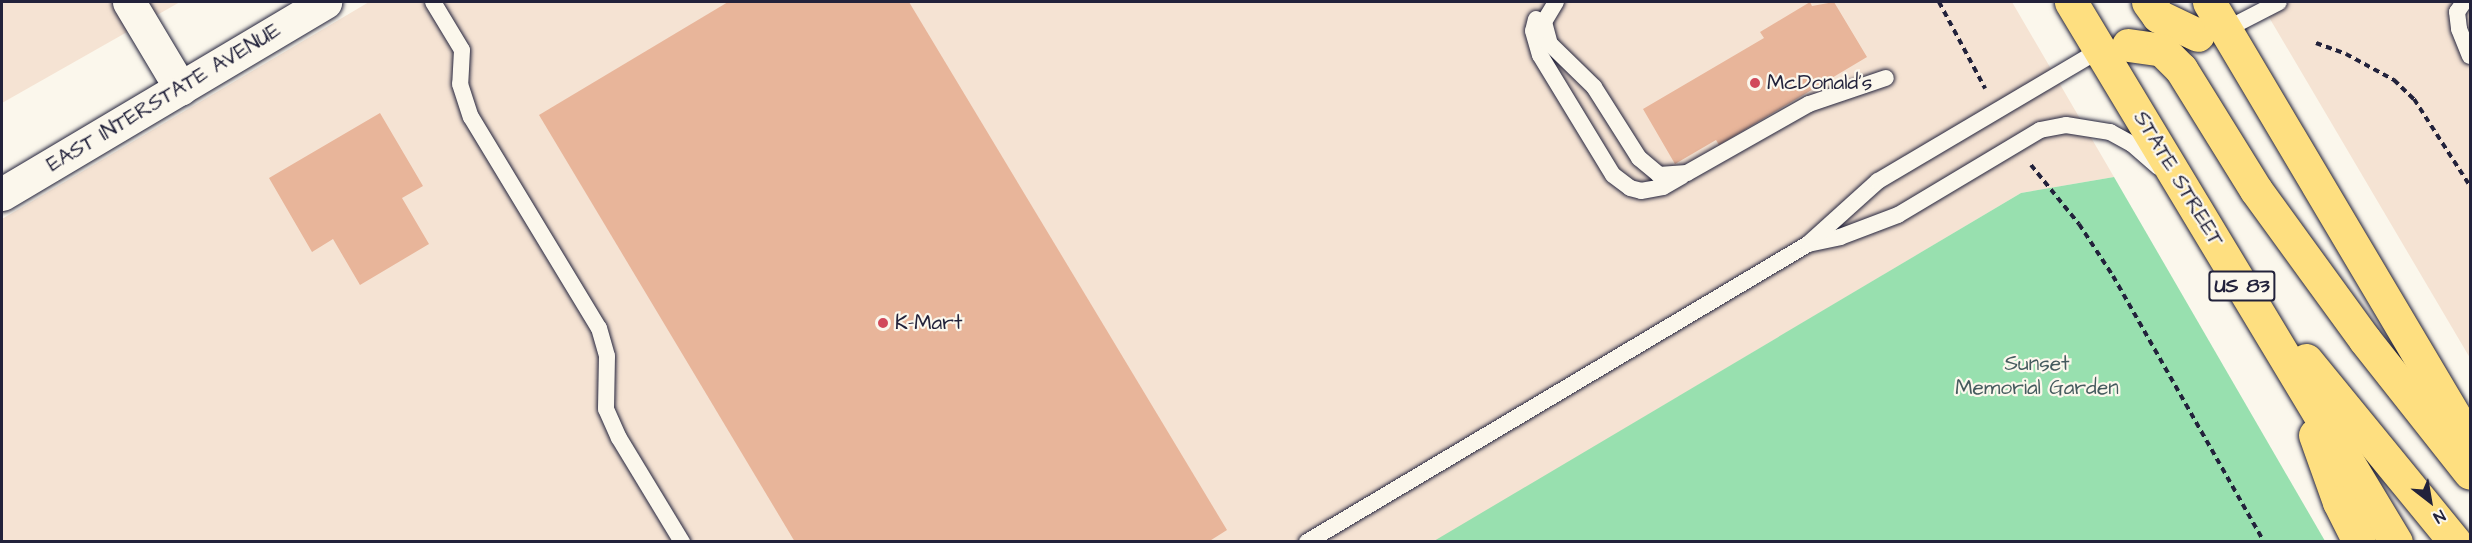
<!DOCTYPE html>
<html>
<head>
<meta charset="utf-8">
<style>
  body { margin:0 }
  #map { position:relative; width:2472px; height:543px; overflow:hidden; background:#fbf7ec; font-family:"Architects Daughter",sans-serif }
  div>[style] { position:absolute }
  .built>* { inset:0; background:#f5e3d3 }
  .green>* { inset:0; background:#98e0af }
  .building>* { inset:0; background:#e8b59a }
  .path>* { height:4px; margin-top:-2px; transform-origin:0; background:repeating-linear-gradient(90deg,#22223b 0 6px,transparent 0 10.5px) }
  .roads { filter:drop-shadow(0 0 2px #22223b) drop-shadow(0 0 2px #22223b) }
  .lane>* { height:16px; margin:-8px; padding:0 8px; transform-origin:8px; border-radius:8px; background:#fbf7ec }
  .street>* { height:33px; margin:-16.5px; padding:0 16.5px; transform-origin:16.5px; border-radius:16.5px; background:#fbf7ec }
  .secondary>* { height:33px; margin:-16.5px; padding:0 16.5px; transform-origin:16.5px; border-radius:16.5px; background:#fbf7ec }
  .highway>* { height:33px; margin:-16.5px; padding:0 16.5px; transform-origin:16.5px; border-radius:16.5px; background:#fedf80 }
  .dots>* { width:16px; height:16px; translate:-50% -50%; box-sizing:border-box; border:3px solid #fbf7ec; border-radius:50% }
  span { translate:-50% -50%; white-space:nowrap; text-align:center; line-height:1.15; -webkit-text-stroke:4.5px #fbf7ec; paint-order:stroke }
  .shield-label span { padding:2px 4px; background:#fbf7ec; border:2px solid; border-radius:4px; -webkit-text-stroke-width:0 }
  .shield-label { font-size:20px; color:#22223b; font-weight:700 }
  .poi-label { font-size:21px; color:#22223b }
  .left { translate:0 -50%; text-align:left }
  .street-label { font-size:21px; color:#22223b }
  .park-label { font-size:21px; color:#455b5e }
  .frame { position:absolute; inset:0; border:3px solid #22223b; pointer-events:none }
  .north { position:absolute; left:2400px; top:471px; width:60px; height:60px; -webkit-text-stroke:4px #fbf7ec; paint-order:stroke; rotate:149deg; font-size:16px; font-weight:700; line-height:24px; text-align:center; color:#22223b }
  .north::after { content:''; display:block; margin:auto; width:21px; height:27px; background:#22223b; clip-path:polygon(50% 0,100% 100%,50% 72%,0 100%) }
</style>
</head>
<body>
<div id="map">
  <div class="built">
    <div style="clip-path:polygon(2px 2px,180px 2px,2px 103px)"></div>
    <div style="clip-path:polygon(369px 2px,2012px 2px,2114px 177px,2021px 193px,1434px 542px,2px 541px,2px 219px)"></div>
    <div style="clip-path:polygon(2260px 2px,2470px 2px,2470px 358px)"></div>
  </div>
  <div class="green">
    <div style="clip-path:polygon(2114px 177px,2325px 541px,1434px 541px,2021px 193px)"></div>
  </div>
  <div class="building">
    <div style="clip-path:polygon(728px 2px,909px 2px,1227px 530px,1208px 542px,795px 542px,539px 115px)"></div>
    <div style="clip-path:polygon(1810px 2px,1812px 6px,1834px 2px,1867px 57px,1719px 145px,1716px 140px,1675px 164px,1643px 109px,1764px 38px,1760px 32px)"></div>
    <div style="clip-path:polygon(380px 113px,423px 186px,402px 198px,429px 244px,360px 285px,333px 239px,312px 252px,269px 178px)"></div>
  </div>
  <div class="path">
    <div style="left:1939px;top:2px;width:98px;rotate:61.9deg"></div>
    <div style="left:2316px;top:43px;width:32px;rotate:20deg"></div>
    <div style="left:2346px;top:54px;width:55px;rotate:28.4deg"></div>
    <div style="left:2394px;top:80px;width:28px;rotate:44deg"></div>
    <div style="left:2414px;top:99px;width:103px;rotate:57.2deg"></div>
    <div style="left:2031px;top:165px;width:76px;rotate:50.9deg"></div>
    <div style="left:2079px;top:224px;width:62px;rotate:56.8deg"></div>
    <div style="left:2113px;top:276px;width:306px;rotate:60.4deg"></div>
  </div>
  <div class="roads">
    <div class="lane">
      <div style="left:433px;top:2px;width:56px;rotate:58.9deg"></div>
      <div style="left:462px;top:50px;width:34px;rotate:93deg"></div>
      <div style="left:460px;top:84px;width:35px;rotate:72deg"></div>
      <div style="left:471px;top:117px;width:247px;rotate:58.8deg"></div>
      <div style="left:599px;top:328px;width:29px;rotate:74deg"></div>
      <div style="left:607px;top:356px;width:53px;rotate:91.1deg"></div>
      <div style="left:606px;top:409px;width:32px;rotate:66deg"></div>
      <div style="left:619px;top:438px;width:122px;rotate:58.8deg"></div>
      <div style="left:1556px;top:2px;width:23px;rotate:121deg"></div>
      <div style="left:1544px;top:22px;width:23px;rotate:75deg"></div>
      <div style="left:1550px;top:44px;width:62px;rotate:44.3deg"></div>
      <div style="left:1594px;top:87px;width:84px;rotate:57.6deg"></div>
      <div style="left:1639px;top:158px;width:26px;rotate:40deg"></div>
      <div style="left:1659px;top:175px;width:28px;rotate:-4deg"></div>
      <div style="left:1687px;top:173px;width:140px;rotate:-29.5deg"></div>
      <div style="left:1809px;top:104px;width:81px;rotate:-18.7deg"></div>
      <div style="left:2464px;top:2px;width:12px;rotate:125deg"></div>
      <div style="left:2457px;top:12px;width:17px;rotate:83deg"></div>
      <div style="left:2459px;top:29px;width:29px;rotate:68deg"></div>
      <div style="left:1536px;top:19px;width:12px;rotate:104deg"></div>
      <div style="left:1533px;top:31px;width:25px;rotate:74deg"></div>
      <div style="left:1540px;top:55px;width:140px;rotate:58.7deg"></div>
      <div style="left:1613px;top:175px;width:21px;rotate:37deg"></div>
      <div style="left:1630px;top:188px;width:11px;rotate:15deg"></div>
      <div style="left:1641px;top:191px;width:22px;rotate:-10deg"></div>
      <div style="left:1663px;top:187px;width:22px;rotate:-30deg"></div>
      <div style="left:2221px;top:32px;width:65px;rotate:-27.3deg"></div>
      <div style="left:1808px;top:244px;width:33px;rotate:-12deg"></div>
      <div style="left:1840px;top:237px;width:62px;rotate:-20.8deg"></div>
      <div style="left:1898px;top:215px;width:165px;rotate:-30.9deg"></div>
      <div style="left:2040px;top:130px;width:26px;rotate:-11deg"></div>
      <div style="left:2066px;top:125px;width:45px;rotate:9deg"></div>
      <div style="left:2110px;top:132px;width:25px;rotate:29deg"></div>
      <div style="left:2132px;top:144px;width:35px;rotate:41deg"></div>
      <div style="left:1307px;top:542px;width:583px;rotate:-30.74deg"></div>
      <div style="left:1808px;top:244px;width:94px;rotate:-42deg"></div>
      <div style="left:1878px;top:181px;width:261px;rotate:-30.6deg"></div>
    </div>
    <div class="street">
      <div style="left:129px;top:2px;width:101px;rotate:59.1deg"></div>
    </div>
    <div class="secondary">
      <div style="left:2px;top:194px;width:376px;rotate:-30.7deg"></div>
    </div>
    <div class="highway">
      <div style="left:2071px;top:2px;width:630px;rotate:58.96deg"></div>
      <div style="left:2148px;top:2px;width:17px;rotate:54deg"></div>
      <div style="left:2158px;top:16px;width:44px;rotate:25.4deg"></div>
      <div style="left:2209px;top:2px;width:512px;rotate:59.32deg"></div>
      <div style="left:2128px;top:45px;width:34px;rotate:8deg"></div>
      <div style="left:2162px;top:50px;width:27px;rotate:45deg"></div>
      <div style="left:2181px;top:69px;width:142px;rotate:58.2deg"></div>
      <div style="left:2256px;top:190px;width:185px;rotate:54deg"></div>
      <div style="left:2365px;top:340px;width:169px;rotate:51.7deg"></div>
      <div style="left:2306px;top:360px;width:235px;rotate:50.7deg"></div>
      <div style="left:2315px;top:435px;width:71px;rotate:70.3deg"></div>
      <div style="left:2339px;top:502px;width:45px;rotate:63.4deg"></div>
    </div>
  </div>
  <div class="dots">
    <div style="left:1755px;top:83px;background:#d1495b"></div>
    <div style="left:883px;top:323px;background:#d1495b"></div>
  </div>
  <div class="shield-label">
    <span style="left:2242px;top:286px">US 83</span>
  </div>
  <div class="poi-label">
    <span class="left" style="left:1767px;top:83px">McDonald's</span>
    <span class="left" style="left:895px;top:323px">K-Mart</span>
  </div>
  <div class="street-label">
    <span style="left:164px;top:98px;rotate:-31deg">EAST INTERSTATE AVENUE</span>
    <span style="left:2178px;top:179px;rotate:59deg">STATE STREET</span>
  </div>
  <div class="park-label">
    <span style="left:2037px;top:376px">Sunset<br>Memorial Garden</span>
  </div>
  <div class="frame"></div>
  <div class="north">N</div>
</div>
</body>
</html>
